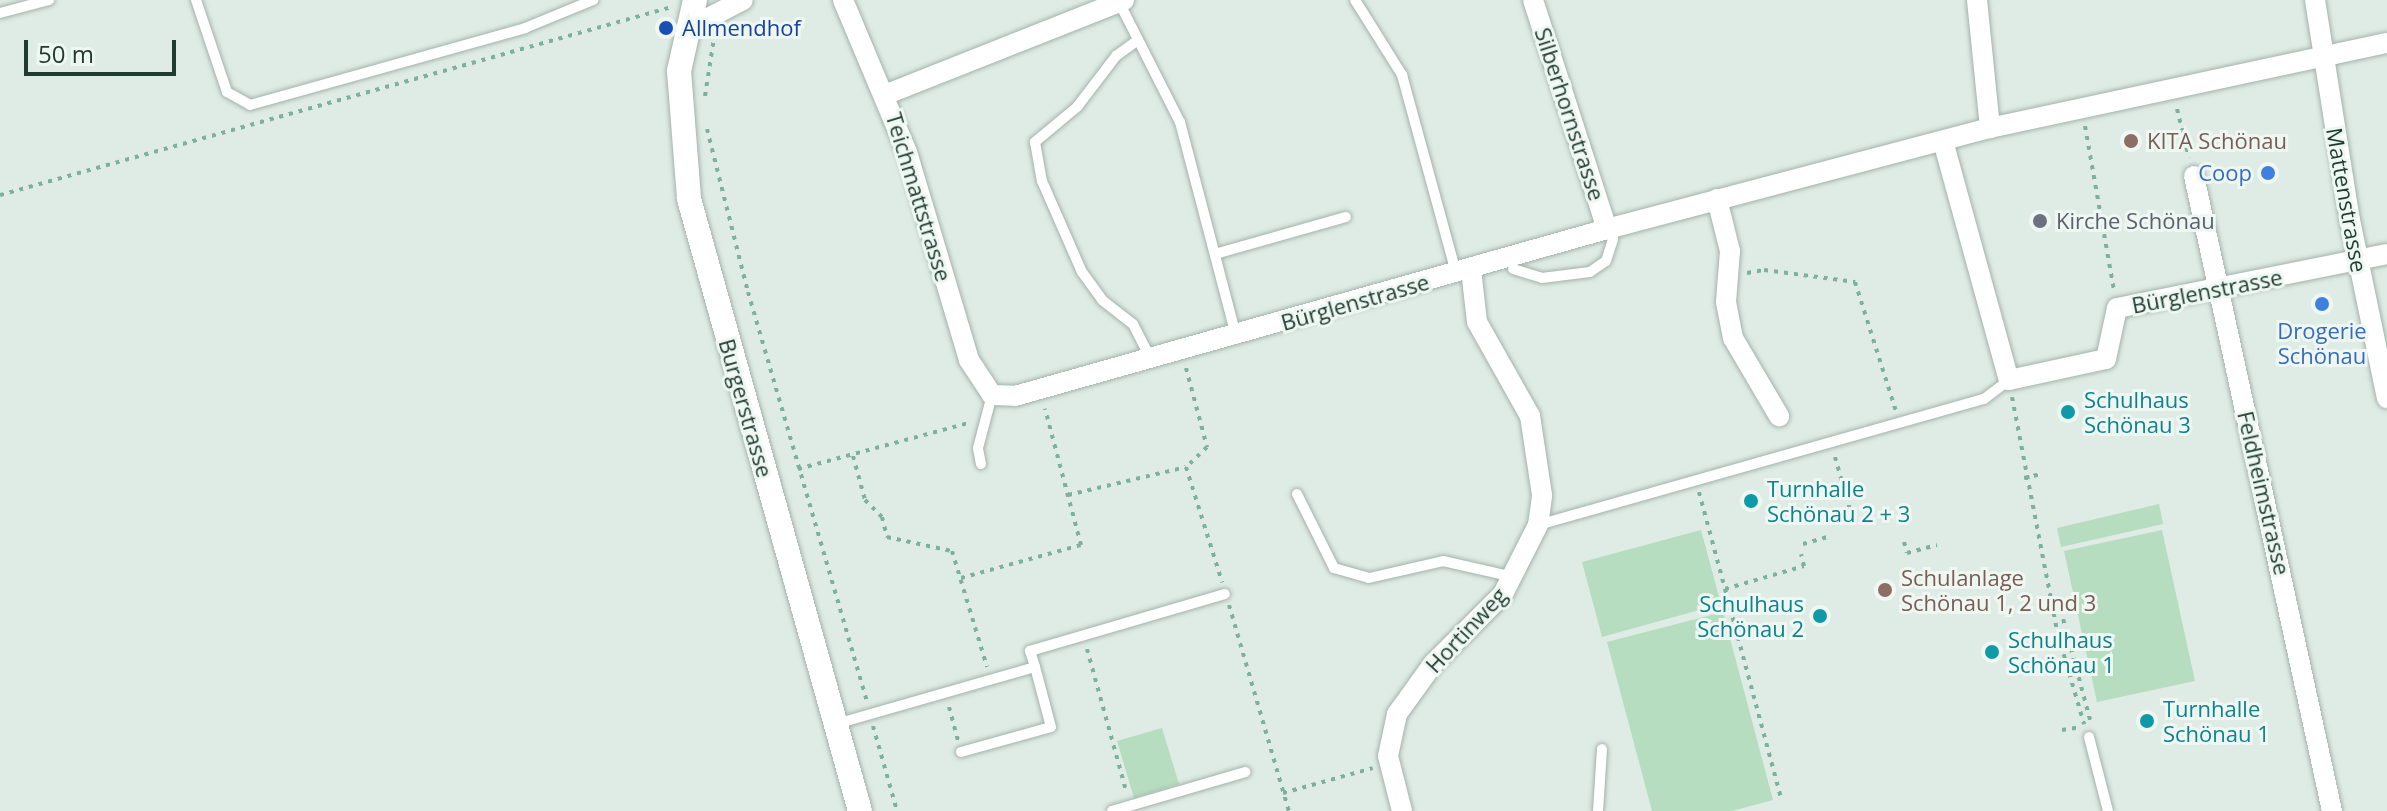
<!DOCTYPE html>
<html>
<head>
<meta charset="utf-8">
<style>
  body { margin:0 }
  #map { position:relative; width:2387px; height:811px; overflow:hidden; background:#dfebe5; font-family:"Open Sans",sans-serif }
  div>[style] { position:absolute }
  .green>* { inset:0; background:#b6ddbf }
  .path>* { height:4px; margin-top:-2px; transform-origin:0; background:repeating-linear-gradient(90deg,#7eb09e 0 4px,transparent 0 10px) }
  .roads { filter:drop-shadow(0 0 2px #a2b3ac) drop-shadow(0 0 2px #a2b3ac) }
  .lane>* { height:10px; margin:-5px; padding:0 5px; transform-origin:5px; border-radius:5px; background:#fff }
  .street>* { height:20px; margin:-10px; padding:0 10px; transform-origin:10px; border-radius:10px; background:#fff }
  .secondary>* { height:24px; margin:-12px; padding:0 12px; transform-origin:12px; border-radius:12px; background:#fff }
  .dots>* { width:22px; height:22px; translate:-50% -50%; box-sizing:border-box; border:4px solid #eff7f3; border-radius:50% }
  span { translate:-50% -50%; white-space:nowrap; text-align:center; line-height:1.15; -webkit-text-stroke:6px #eff7f3; paint-order:stroke }
  .transit-label { font-size:22px; color:#164399 }
  .left { translate:0 -50%; text-align:left }
  .street-label { font-size:22px; color:#1f3b32 }
  .education-label { font-size:22px; color:#785e54 }
  .shop-label { font-size:22px; color:#366cbe }
  .right { translate:-100% -50%; text-align:right }
  .worship-label { font-size:22px; color:#5b616d }
  .culture-label { font-size:22px; color:#0d838f }
  .scale { position:absolute; left:24px; top:40px; width:152px; height:36px; box-sizing:border-box; border:4px solid #1f3b32; border-top:0; padding-left:10px; font-size:24px; line-height:28px; white-space:nowrap; color:#1f3b32; -webkit-text-stroke:6px #eff7f3; paint-order:stroke }
</style>
</head>
<body>
<div id="map">
  <div class="green">
    <div style="clip-path:polygon(2159px 504px,2163px 524px,2061px 547px,2057px 528px)"></div>
    <div style="clip-path:polygon(1701px 530px,1721px 604px,1602px 637px,1582px 562px)"></div>
    <div style="clip-path:polygon(2162px 530px,2195px 681px,2097px 702px,2064px 551px)"></div>
    <div style="clip-path:polygon(1723px 612px,1773px 800px,1732px 811px,1652px 811px,1607px 642px)"></div>
    <div style="clip-path:polygon(1162px 728px,1179px 784px,1134px 798px,1117px 741px)"></div>
  </div>
  <div class="path">
    <div style="left:705px;top:96px;width:59px;rotate:-81.2deg"></div>
    <div style="left:2177px;top:109px;width:50px;rotate:76.2deg"></div>
    <div style="left:2085px;top:126px;width:168px;rotate:80deg"></div>
    <div style="left:707px;top:129px;width:168px;rotate:75.9deg"></div>
    <div style="left:748px;top:292px;width:427px;rotate:73.8deg"></div>
    <div style="left:0;top:195px;width:698px;rotate:-15.63deg"></div>
    <div style="left:1747px;top:273px;width:17px;rotate:-10deg"></div>
    <div style="left:1764px;top:270px;width:92px;rotate:7.5deg"></div>
    <div style="left:1855px;top:282px;width:135px;rotate:72.4deg"></div>
    <div style="left:1186px;top:368px;width:82px;rotate:75.1deg"></div>
    <div style="left:1207px;top:447px;width:29px;rotate:136deg"></div>
    <div style="left:2012px;top:397px;width:242px;rotate:79.1deg"></div>
    <div style="left:2058px;top:635px;width:93px;rotate:73.7deg"></div>
    <div style="left:853px;top:456px;width:46px;rotate:74.7deg"></div>
    <div style="left:865px;top:500px;width:24px;rotate:45deg"></div>
    <div style="left:882px;top:517px;width:21px;rotate:76deg"></div>
    <div style="left:887px;top:537px;width:66px;rotate:12.2deg"></div>
    <div style="left:952px;top:551px;width:121px;rotate:73.2deg"></div>
    <div style="left:1835px;top:457px;width:70px;rotate:74.2deg"></div>
    <div style="left:798px;top:469px;width:177px;rotate:-15.1deg"></div>
    <div style="left:2024px;top:478px;width:18px;rotate:-13deg"></div>
    <div style="left:1699px;top:492px;width:318px;rotate:75deg"></div>
    <div style="left:1068px;top:495px;width:121px;rotate:-13.3deg"></div>
    <div style="left:1186px;top:467px;width:121px;rotate:72.6deg"></div>
    <div style="left:1904px;top:542px;width:11px;rotate:75deg"></div>
    <div style="left:1907px;top:553px;width:31px;rotate:-15deg"></div>
    <div style="left:1803px;top:544px;width:29px;rotate:-16deg"></div>
    <div style="left:961px;top:578px;width:124px;rotate:-15.4deg"></div>
    <div style="left:1081px;top:545px;width:141px;rotate:-104.8deg"></div>
    <div style="left:1725px;top:589px;width:82px;rotate:-16.2deg"></div>
    <div style="left:1804px;top:566px;width:12px;rotate:-104deg"></div>
    <div style="left:2040px;top:603px;width:18px;rotate:-9deg"></div>
    <div style="left:2058px;top:600px;width:127px;rotate:75deg"></div>
    <div style="left:1229px;top:605px;width:215px;rotate:73.8deg"></div>
    <div style="left:1087px;top:649px;width:147px;rotate:74.6deg"></div>
    <div style="left:949px;top:707px;width:35px;rotate:75deg"></div>
    <div style="left:873px;top:726px;width:88px;rotate:74.2deg"></div>
    <div style="left:2062px;top:730px;width:18px;rotate:-9deg"></div>
    <div style="left:1283px;top:793px;width:93px;rotate:-15.5deg"></div>
  </div>
  <div class="roads">
    <div class="lane">
      <div style="left:196px;top:0;width:97px;rotate:71.4deg"></div>
      <div style="left:227px;top:92px;width:26px;rotate:29deg"></div>
      <div style="left:250px;top:105px;width:286px;rotate:-15.6deg"></div>
      <div style="left:525px;top:28px;width:74px;rotate:-22.4deg"></div>
      <div style="left:1355px;top:0;width:89px;rotate:57.9deg"></div>
      <div style="left:1402px;top:75px;width:205px;rotate:74.7deg"></div>
      <div style="left:1119px;top:2px;width:135px;rotate:63.1deg"></div>
      <div style="left:1180px;top:122px;width:220px;rotate:75.3deg"></div>
      <div style="left:0;top:13px;width:51px;rotate:-14.9deg"></div>
      <div style="left:1138px;top:40px;width:27px;rotate:144deg"></div>
      <div style="left:1116px;top:56px;width:64px;rotate:127.4deg"></div>
      <div style="left:1077px;top:107px;width:55px;rotate:140.2deg"></div>
      <div style="left:1035px;top:142px;width:40px;rotate:80deg"></div>
      <div style="left:1042px;top:181px;width:99px;rotate:66.3deg"></div>
      <div style="left:1082px;top:272px;width:34px;rotate:54deg"></div>
      <div style="left:1102px;top:300px;width:39px;rotate:38deg"></div>
      <div style="left:1133px;top:324px;width:39px;rotate:63deg"></div>
      <div style="left:1215px;top:254px;width:136px;rotate:-15.8deg"></div>
      <div style="left:1513px;top:269px;width:30px;rotate:17deg"></div>
      <div style="left:1542px;top:278px;width:48px;rotate:-7.1deg"></div>
      <div style="left:1590px;top:272px;width:19px;rotate:-35deg"></div>
      <div style="left:1606px;top:261px;width:23px;rotate:-72deg"></div>
      <div style="left:1613px;top:239px;width:12px;rotate:-121deg"></div>
      <div style="left:981px;top:464px;width:16px;rotate:-101deg"></div>
      <div style="left:978px;top:448px;width:55px;rotate:-75.2deg"></div>
      <div style="left:1297px;top:494px;width:83px;rotate:63.4deg"></div>
      <div style="left:1334px;top:568px;width:36px;rotate:16deg"></div>
      <div style="left:1369px;top:578px;width:76px;rotate:-12.9deg"></div>
      <div style="left:1443px;top:561px;width:73px;rotate:12.7deg"></div>
      <div style="left:1538px;top:525px;width:463px;rotate:-15.8deg"></div>
      <div style="left:1984px;top:399px;width:31px;rotate:-37deg"></div>
      <div style="left:836px;top:724px;width:207px;rotate:-16deg"></div>
      <div style="left:1035px;top:667px;width:17px;rotate:-107deg"></div>
      <div style="left:1030px;top:651px;width:203px;rotate:-16.3deg"></div>
      <div style="left:2089px;top:737px;width:76px;rotate:75.6deg"></div>
      <div style="left:961px;top:752px;width:93px;rotate:-15.5deg"></div>
      <div style="left:1051px;top:727px;width:62px;rotate:-104.9deg"></div>
      <div style="left:1112px;top:811px;width:139px;rotate:-16.3deg"></div>
      <div style="left:1598px;top:811px;width:62px;rotate:-86.3deg"></div>
    </div>
    <div class="street">
      <div style="left:843px;top:0;width:165px;rotate:67.2deg"></div>
      <div style="left:907px;top:152px;width:217px;rotate:73.4deg"></div>
      <div style="left:969px;top:360px;width:42px;rotate:56.7deg"></div>
      <div style="left:992px;top:395px;width:23px;rotate:2deg"></div>
      <div style="left:1015px;top:396px;width:615px;rotate:-15.75deg"></div>
      <div style="left:1607px;top:229px;width:396px;rotate:-14.8deg"></div>
      <div style="left:1990px;top:128px;width:406px;rotate:-12.1deg"></div>
      <div style="left:1533px;top:0;width:241px;rotate:72.1deg"></div>
      <div style="left:1977px;top:0;width:129px;rotate:84.2deg"></div>
      <div style="left:2315px;top:0;width:223px;rotate:81deg"></div>
      <div style="left:2350px;top:220px;width:182px;rotate:78.3deg"></div>
      <div style="left:685px;top:30px;width:65px;rotate:-27.3deg"></div>
      <div style="left:887px;top:94px;width:255px;rotate:-21.6deg"></div>
      <div style="left:1943px;top:141px;width:248px;rotate:74.6deg"></div>
      <div style="left:2009px;top:380px;width:99px;rotate:-12.2deg"></div>
      <div style="left:2106px;top:359px;width:52px;rotate:-77.8deg"></div>
      <div style="left:2117px;top:308px;width:275px;rotate:-11.3deg"></div>
      <div style="left:2194px;top:176px;width:650px;rotate:77.74deg"></div>
      <div style="left:1717px;top:199px;width:54px;rotate:76deg"></div>
      <div style="left:1730px;top:251px;width:51px;rotate:94.5deg"></div>
      <div style="left:1726px;top:302px;width:37px;rotate:79deg"></div>
      <div style="left:1733px;top:338px;width:91px;rotate:59.5deg"></div>
      <div style="left:1402px;top:811px;width:57px;rotate:-104.3deg"></div>
      <div style="left:1388px;top:756px;width:43px;rotate:-77.9deg"></div>
      <div style="left:1397px;top:714px;width:62px;rotate:-54.2deg"></div>
      <div style="left:1433px;top:664px;width:99px;rotate:-45deg"></div>
      <div style="left:1503px;top:594px;width:77px;rotate:-63.1deg"></div>
      <div style="left:1538px;top:525px;width:30px;rotate:-82deg"></div>
      <div style="left:1542px;top:495px;width:80px;rotate:-98.6deg"></div>
      <div style="left:1530px;top:416px;width:108px;rotate:-119.4deg"></div>
      <div style="left:1477px;top:322px;width:53px;rotate:-96.5deg"></div>
    </div>
    <div class="secondary">
      <div style="left:695px;top:0;width:73px;rotate:102.7deg"></div>
      <div style="left:679px;top:71px;width:128px;rotate:85.5deg"></div>
      <div style="left:689px;top:199px;width:635px;rotate:74.39deg"></div>
    </div>
  </div>
  <div class="dots">
    <div style="left:666px;top:28px;background:#1a4fb4"></div>
    <div style="left:2131px;top:141px;background:#8d6e63"></div>
    <div style="left:2268px;top:173px;background:#3f7fe0"></div>
    <div style="left:2040px;top:221px;background:#6b7280"></div>
    <div style="left:2322px;top:304px;background:#3f7fe0"></div>
    <div style="left:2068px;top:412px;background:#0f9aa8"></div>
    <div style="left:1751px;top:501px;background:#0f9aa8"></div>
    <div style="left:1885px;top:590px;background:#8d6e63"></div>
    <div style="left:1820px;top:616px;background:#0f9aa8"></div>
    <div style="left:1992px;top:652px;background:#0f9aa8"></div>
    <div style="left:2147px;top:721px;background:#0f9aa8"></div>
  </div>
  <div class="transit-label">
    <span class="left" style="left:682px;top:28px">Allmendhof</span>
  </div>
  <div class="street-label">
    <span style="left:1570px;top:114px;rotate:72deg">Silberhornstrasse</span>
    <span style="left:919px;top:197px;rotate:73deg">Teichmattstrasse</span>
    <span style="left:2347px;top:200px;rotate:80deg">Mattenstrasse</span>
    <span style="left:2207px;top:291px;rotate:-11deg">Bürglenstrasse</span>
    <span style="left:1355px;top:302px;rotate:-16deg">Bürglenstrasse</span>
    <span style="left:746px;top:408px;rotate:74deg">Burgerstrasse</span>
    <span style="left:2264px;top:493px;rotate:77deg">Feldheimstrasse</span>
    <span style="left:1466px;top:630px;rotate:-47deg">Hortinweg</span>
  </div>
  <div class="education-label">
    <span class="left" style="left:2147px;top:141px">KITA Schönau</span>
    <span class="left" style="left:1901px;top:590px">Schulanlage<br>Schönau 1, 2 und 3</span>
  </div>
  <div class="shop-label">
    <span class="right" style="left:2252px;top:173px">Coop</span>
    <span style="left:2322px;top:343px">Drogerie<br>Schönau</span>
  </div>
  <div class="worship-label">
    <span class="left" style="left:2056px;top:221px">Kirche Schönau</span>
  </div>
  <div class="culture-label">
    <span class="left" style="left:2084px;top:412px">Schulhaus<br>Schönau 3</span>
    <span class="left" style="left:1767px;top:501px">Turnhalle<br>Schönau 2 + 3</span>
    <span class="right" style="left:1804px;top:616px">Schulhaus<br>Schönau 2</span>
    <span class="left" style="left:2008px;top:652px">Schulhaus<br>Schönau 1</span>
    <span class="left" style="left:2163px;top:721px">Turnhalle<br>Schönau 1</span>
  </div>
  <div class="scale">50 m</div>
</div>
</body>
</html>
